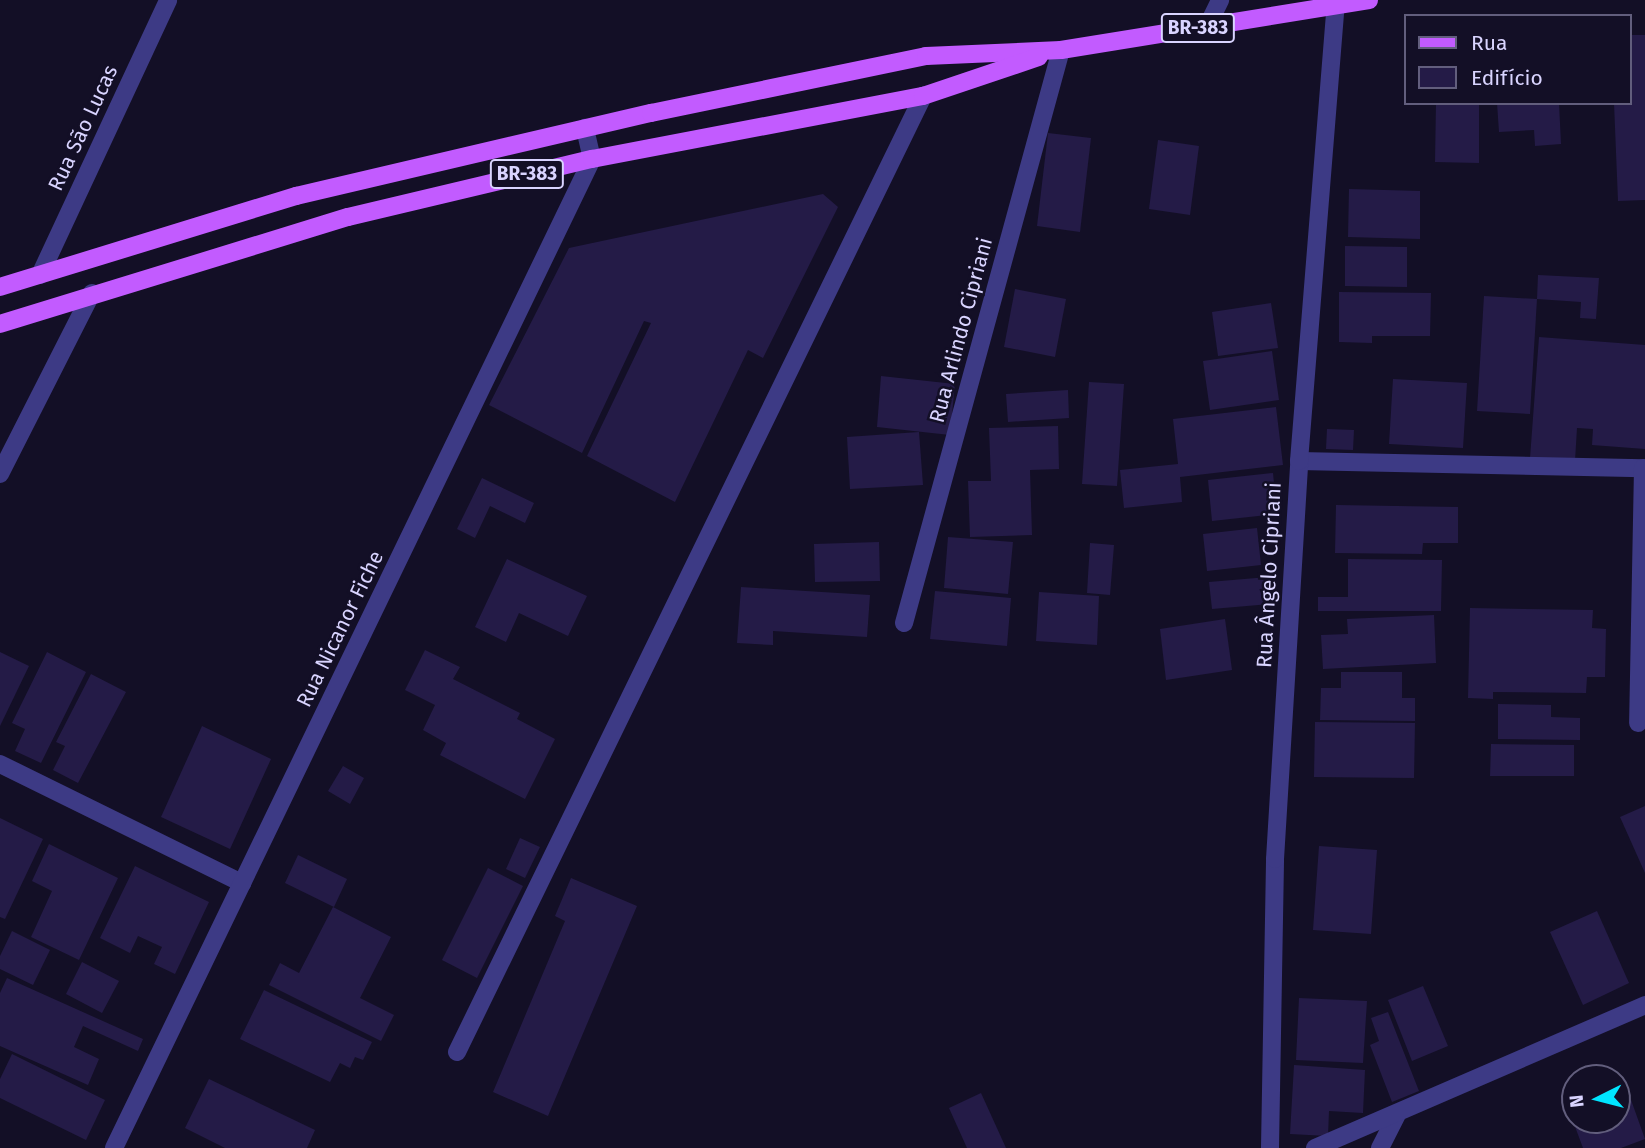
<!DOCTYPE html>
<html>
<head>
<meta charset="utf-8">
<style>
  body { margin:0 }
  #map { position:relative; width:1645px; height:1148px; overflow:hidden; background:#130f26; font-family:"Fira Sans",sans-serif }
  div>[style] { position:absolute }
  .building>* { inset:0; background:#241b47 }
  .minor>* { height:18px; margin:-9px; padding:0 9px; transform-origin:9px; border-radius:9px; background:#3d3a85 }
  .tertiary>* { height:18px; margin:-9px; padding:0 9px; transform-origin:9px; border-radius:9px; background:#3d3a85 }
  .primary>* { height:18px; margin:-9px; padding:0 9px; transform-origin:9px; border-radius:9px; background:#c25bff }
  span { translate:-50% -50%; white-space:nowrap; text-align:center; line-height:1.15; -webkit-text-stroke:5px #130f26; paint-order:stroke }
  .shield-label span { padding:2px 5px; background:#130f26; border:2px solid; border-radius:5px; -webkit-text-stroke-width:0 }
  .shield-label { font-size:19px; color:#d9d4ff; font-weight:700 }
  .street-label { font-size:21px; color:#d9d4ff }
  .legend { position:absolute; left:1404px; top:14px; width:228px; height:91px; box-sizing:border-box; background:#130f26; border:2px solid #625e7d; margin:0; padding:9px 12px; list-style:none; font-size:21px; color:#d9d4ff }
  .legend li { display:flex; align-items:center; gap:14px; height:35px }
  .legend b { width:35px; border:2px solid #625e7d }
  .north { position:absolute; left:1561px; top:1064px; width:70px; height:70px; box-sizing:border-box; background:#130f26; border:2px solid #625e7d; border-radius:50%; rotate:264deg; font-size:19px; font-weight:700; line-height:28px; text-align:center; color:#d9d4ff }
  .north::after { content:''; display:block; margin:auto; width:24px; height:32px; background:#00e5ff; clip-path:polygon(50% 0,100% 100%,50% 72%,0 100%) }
</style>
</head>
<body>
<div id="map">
  <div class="building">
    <div style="clip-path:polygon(1629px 35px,1645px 35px,1645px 200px,1618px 201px,1614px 103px,1629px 103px)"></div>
    <div style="clip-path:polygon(1436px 103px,1479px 103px,1479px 163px,1435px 162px)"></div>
    <div style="clip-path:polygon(1497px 103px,1559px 103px,1561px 144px,1535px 146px,1534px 130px,1499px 132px)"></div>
    <div style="clip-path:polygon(1048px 133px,1091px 138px,1080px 232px,1037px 226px)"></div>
    <div style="clip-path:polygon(1158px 140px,1199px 146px,1190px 215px,1149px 209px)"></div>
    <div style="clip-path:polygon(1349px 189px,1420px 191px,1420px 239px,1348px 237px)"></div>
    <div style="clip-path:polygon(823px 194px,838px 207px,763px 358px,748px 350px,675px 502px,587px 456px,651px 323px,644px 321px,582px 453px,489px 405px,569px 248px)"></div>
    <div style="clip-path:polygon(1345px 246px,1407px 247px,1407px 287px,1345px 286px)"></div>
    <div style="clip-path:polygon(1538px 275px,1599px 278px,1596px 319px,1580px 318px,1581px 302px,1537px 299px)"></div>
    <div style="clip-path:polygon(1015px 289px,1066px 299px,1055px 357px,1004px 347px)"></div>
    <div style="clip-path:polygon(1339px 292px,1431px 293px,1430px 336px,1372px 336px,1372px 343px,1339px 342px)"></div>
    <div style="clip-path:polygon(1484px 296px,1537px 299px,1530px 414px,1477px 411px)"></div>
    <div style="clip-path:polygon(1271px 303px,1278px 348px,1218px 356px,1212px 312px)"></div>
    <div style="clip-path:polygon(1539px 337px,1645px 345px,1645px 449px,1592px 445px,1593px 429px,1577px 428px,1575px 461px,1530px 458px)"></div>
    <div style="clip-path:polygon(1272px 351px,1279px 400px,1210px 410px,1203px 361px)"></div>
    <div style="clip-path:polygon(881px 376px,955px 384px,950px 435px,877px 427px)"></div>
    <div style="clip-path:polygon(1393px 379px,1467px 383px,1463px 448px,1389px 444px)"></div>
    <div style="clip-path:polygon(1089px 382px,1124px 384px,1117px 486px,1082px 484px)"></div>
    <div style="clip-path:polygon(1068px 390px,1069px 418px,1008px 422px,1006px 394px)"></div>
    <div style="clip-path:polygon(1276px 407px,1283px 465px,1180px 477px,1182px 502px,1124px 508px,1120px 470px,1178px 464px,1173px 419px)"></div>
    <div style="clip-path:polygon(1058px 426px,1059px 469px,1030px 470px,1032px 535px,970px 537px,968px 481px,991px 481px,989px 428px)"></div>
    <div style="clip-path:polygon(1327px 429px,1354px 430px,1353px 450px,1326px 449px)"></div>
    <div style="clip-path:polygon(919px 432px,923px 485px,850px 489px,847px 437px)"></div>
    <div style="clip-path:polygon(1273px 473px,1277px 514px,1212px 521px,1208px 480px)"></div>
    <div style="clip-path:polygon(482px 478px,534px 503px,525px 523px,490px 506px,475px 538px,457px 529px)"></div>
    <div style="clip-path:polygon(1336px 505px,1458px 507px,1458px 543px,1423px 543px,1422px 554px,1335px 553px)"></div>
    <div style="clip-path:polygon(1257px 528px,1261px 565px,1207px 571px,1203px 534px)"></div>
    <div style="clip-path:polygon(948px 537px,1013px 542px,1008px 594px,944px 588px)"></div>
    <div style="clip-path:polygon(879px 542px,880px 581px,815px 582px,814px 544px)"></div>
    <div style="clip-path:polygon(1090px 543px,1114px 545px,1110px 595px,1087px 593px)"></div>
    <div style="clip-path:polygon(507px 559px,587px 596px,568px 636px,519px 613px,506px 642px,475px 627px)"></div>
    <div style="clip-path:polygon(1348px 559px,1442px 560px,1441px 611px,1318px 611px,1318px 597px,1348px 597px)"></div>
    <div style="clip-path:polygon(1268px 577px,1270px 604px,1212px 609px,1209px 582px)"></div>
    <div style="clip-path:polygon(741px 587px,870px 595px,867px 637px,773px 631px,773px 645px,737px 643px)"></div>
    <div style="clip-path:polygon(935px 591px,1011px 598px,1007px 646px,930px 639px)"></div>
    <div style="clip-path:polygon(1039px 592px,1099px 596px,1097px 645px,1036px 641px)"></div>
    <div style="clip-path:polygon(1470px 608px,1593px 610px,1592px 628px,1606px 629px,1605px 677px,1587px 677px,1586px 693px,1493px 692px,1493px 699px,1468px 698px)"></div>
    <div style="clip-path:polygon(1434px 615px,1436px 663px,1323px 669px,1321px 635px,1348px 634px,1347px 619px)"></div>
    <div style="clip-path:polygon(1225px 619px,1232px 670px,1166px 680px,1160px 629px)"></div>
    <div style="clip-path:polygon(425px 650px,460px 667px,453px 679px,520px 713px,517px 719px,555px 739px,525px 799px,440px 755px,446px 743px,423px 730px,435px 705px,405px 690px)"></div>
    <div style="clip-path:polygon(0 652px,29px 666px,0 726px)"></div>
    <div style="clip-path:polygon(47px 652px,86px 672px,41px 763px,15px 751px,25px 729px,12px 723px)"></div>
    <div style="clip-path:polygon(1341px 672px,1402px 672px,1402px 698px,1415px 698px,1415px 721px,1320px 720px,1321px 688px,1341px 688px)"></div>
    <div style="clip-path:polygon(91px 674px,126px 692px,78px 783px,53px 770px,65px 746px,56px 742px)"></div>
    <div style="clip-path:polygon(1498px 704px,1551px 705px,1551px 717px,1580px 718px,1580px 740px,1498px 739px)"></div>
    <div style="clip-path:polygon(1315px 722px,1415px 723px,1414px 778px,1314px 777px)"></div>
    <div style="clip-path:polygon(202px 726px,271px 759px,230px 849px,161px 817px)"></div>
    <div style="clip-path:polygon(1491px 744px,1574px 745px,1574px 776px,1490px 776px)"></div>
    <div style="clip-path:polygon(343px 766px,364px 778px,350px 804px,328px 791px)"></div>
    <div style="clip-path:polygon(1645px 806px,1645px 873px,1620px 817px)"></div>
    <div style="clip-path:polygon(0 818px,43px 839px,5px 919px,0 917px)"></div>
    <div style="clip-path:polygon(520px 838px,540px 847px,525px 878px,506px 869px)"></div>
    <div style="clip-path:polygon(49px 844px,118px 878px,79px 960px,31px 937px,52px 891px,32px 881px)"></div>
    <div style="clip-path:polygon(1319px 846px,1377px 850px,1371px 934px,1313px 930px)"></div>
    <div style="clip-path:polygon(298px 855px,347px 879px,334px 907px,285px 883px)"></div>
    <div style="clip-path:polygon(135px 866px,209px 902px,175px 974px,154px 964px,162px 947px,138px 936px,130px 953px,100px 938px)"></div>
    <div style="clip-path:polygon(488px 868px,523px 886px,477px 978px,442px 960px)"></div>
    <div style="clip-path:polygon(571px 878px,637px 906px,548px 1116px,493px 1092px,565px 921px,555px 916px)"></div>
    <div style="clip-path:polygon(333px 907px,391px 937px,360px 998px,394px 1015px,381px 1041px,269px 985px,280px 963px,299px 973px)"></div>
    <div style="clip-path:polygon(1597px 911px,1629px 983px,1583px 1005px,1550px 932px)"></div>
    <div style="clip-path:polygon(12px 931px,50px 950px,33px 985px,0 969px,0 956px)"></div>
    <div style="clip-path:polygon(82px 962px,119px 981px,102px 1013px,66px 994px)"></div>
    <div style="clip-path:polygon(7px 978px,143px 1039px,138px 1051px,83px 1026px,74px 1047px,99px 1059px,88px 1085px,0 1046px,0 993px)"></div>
    <div style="clip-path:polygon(1423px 986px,1448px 1046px,1412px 1061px,1388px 1000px)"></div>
    <div style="clip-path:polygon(264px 990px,372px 1042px,363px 1060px,355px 1057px,350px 1068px,340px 1063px,330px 1082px,240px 1039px)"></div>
    <div style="clip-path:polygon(1299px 998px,1367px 1001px,1363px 1063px,1296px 1060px)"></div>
    <div style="clip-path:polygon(1388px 1012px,1419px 1091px,1392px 1102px,1370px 1045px,1379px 1041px,1371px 1018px)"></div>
    <div style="clip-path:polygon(12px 1054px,105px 1100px,86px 1140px,0 1098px,0 1079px)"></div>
    <div style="clip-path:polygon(1294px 1065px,1365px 1070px,1363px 1113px,1329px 1111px,1328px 1136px,1290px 1134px)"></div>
    <div style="clip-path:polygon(209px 1079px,315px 1130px,307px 1148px,225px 1148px,185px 1128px)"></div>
    <div style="clip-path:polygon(1625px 1083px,1645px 1139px,1621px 1148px,1583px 1148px,1567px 1105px,1575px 1102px,1575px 1120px,1617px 1120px,1617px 1086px)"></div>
    <div style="clip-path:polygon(981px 1093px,1006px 1148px,967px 1148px,949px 1108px)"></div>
  </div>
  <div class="minor">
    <div style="left:1207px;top:27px;width:30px;rotate:-64deg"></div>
    <div style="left:40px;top:275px;width:303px;rotate:-65deg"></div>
    <div style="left:1299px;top:461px;width:344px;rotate:1.2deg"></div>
    <div style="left:1643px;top:468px;width:255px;rotate:91.1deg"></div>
    <div style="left:0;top:474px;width:203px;rotate:-63.1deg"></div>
    <div style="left:904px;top:623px;width:594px;rotate:-74.68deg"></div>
    <div style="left:0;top:764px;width:270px;rotate:26.2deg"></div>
    <div style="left:457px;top:1052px;width:1064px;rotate:-64.01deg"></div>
    <div style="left:114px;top:1148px;width:1098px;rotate:-64.2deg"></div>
    <div style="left:592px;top:159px;width:32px;rotate:-103deg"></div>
    <div style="left:1270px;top:1148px;width:289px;rotate:-89deg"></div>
    <div style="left:1275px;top:859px;width:399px;rotate:-86.5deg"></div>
    <div style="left:1299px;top:461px;width:457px;rotate:-85.4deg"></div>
    <div style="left:1380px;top:1148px;width:37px;rotate:-63deg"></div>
  </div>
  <div class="tertiary">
    <div style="left:1315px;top:1148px;width:360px;rotate:-23.4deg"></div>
  </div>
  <div class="primary">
    <div style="left:0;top:287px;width:310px;rotate:-17.1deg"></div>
    <div style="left:296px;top:196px;width:365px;rotate:-13.2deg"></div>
    <div style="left:651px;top:113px;width:281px;rotate:-11.7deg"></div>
    <div style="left:926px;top:56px;width:135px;rotate:-2.5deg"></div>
    <div style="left:1061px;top:50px;width:312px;rotate:-9.2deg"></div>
    <div style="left:0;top:324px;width:364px;rotate:-17.1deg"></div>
    <div style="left:348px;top:217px;width:251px;rotate:-13.4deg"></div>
    <div style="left:592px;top:159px;width:337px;rotate:-10.8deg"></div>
    <div style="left:923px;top:96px;width:122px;rotate:-18.6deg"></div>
  </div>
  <div class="shield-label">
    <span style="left:1198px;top:28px">BR-383</span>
    <span style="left:527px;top:174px">BR-383</span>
  </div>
  <div class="street-label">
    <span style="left:83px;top:128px;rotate:-65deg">Rua São Lucas</span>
    <span style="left:961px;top:330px;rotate:-75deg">Rua Arlindo Cipriani</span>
    <span style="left:1269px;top:575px;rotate:-87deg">Rua Ângelo Cipriani</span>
    <span style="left:340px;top:629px;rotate:-64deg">Rua Nicanor Fiche</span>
  </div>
  <ul class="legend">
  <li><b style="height:9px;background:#c25bff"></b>Rua</li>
  <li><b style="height:19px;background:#241b47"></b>Edifício</li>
  </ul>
  <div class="north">N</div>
</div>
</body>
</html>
